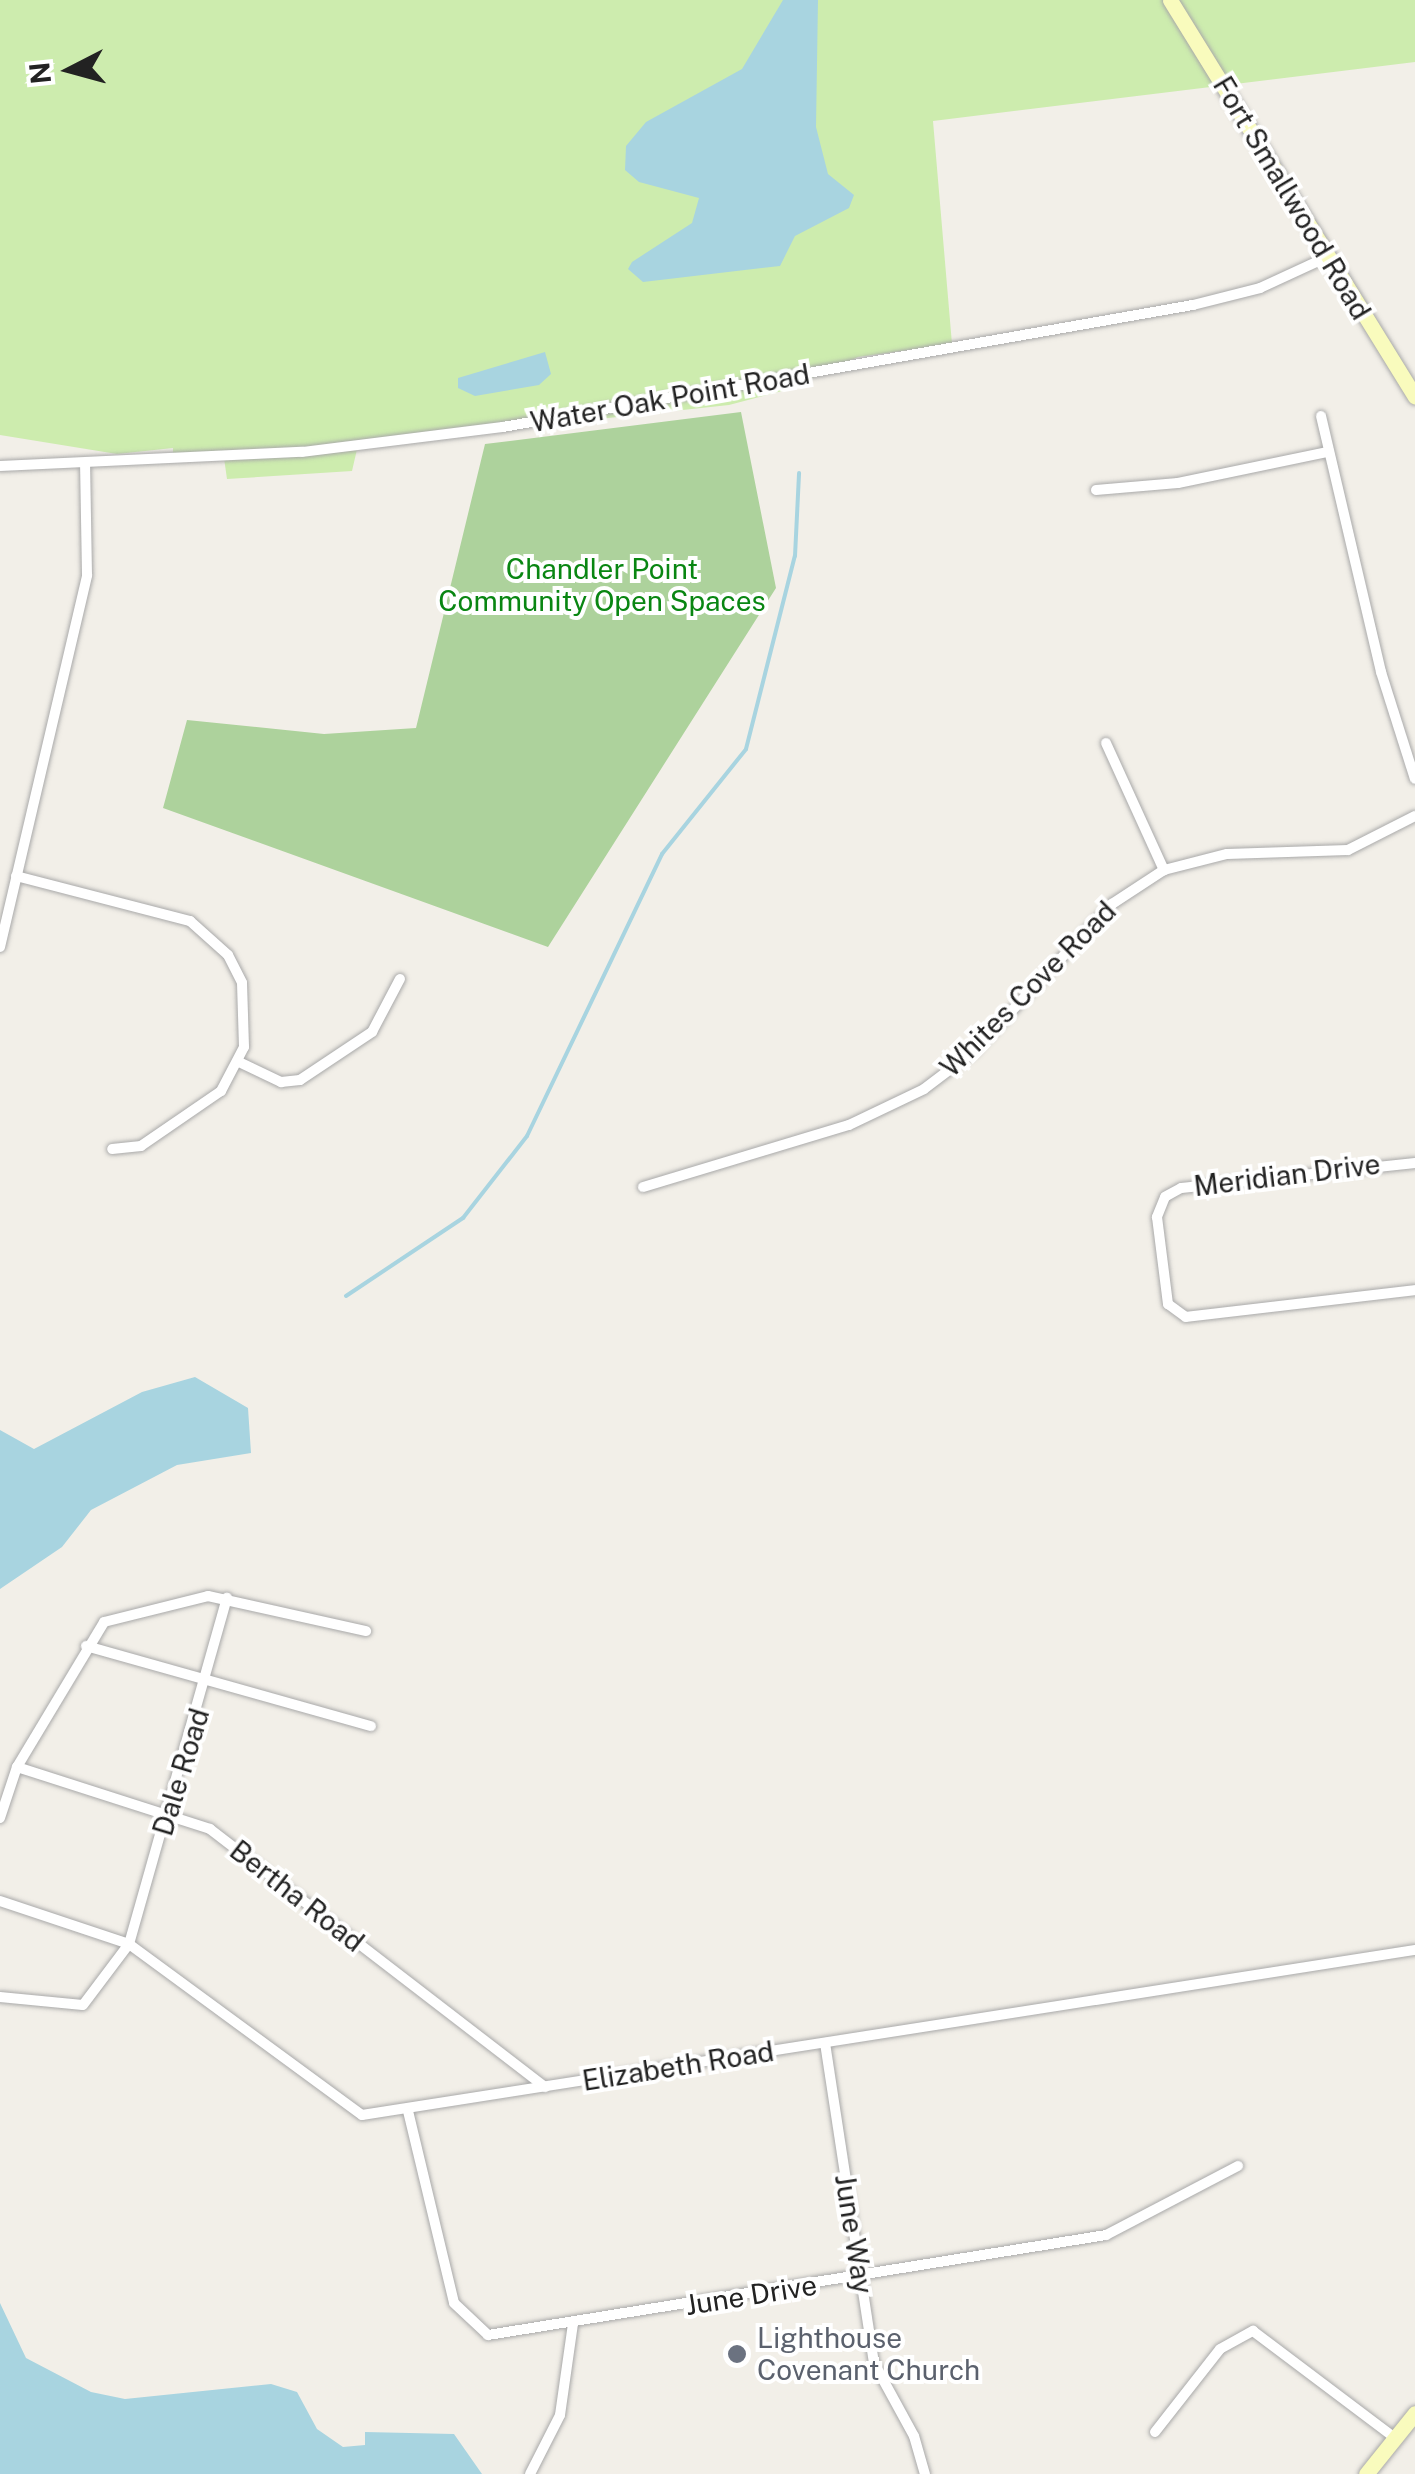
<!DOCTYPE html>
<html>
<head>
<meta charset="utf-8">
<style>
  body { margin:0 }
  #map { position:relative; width:1415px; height:2474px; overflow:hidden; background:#f2efe8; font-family:"Public Sans",sans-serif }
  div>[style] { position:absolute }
  .grass>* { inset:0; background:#cdecae }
  .forest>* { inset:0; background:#add29c }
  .water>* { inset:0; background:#a8d4e0 }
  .stream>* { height:4px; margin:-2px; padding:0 2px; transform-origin:2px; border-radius:2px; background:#a8d4e0 }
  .roads { filter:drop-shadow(0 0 2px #a9a9a9) drop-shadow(0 0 2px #a9a9a9) }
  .street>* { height:10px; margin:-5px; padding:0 5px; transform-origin:5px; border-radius:5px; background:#fff }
  .secondary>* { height:15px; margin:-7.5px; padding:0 7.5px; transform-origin:7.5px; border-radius:7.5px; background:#f9fbbd }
  .dots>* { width:28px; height:28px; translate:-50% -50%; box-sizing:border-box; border:5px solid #fff; border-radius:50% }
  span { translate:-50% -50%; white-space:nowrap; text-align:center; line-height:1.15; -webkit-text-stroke:8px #fff; paint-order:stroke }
  .street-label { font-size:28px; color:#222 }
  .park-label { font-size:28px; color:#098612 }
  .worship-label { font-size:28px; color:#5b616d }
  .left { translate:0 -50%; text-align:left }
  .north { position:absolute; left:20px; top:20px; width:100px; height:100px; -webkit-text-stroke:8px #fff; paint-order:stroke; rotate:264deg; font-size:28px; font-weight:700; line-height:40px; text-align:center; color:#222 }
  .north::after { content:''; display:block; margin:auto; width:35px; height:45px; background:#222; clip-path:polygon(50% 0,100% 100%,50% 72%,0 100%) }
</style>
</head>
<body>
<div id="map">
  <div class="grass">
    <div style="clip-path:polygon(0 0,1415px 0,1415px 62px,933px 121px,952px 344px,858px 357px,786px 390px,729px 405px,358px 445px,352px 471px,227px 479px,224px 458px,173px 458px,173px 448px,117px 454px,0 435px)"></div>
  </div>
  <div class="forest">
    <div style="clip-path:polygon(741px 412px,776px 588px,548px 947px,163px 808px,187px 720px,324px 734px,416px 728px,485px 444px)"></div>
  </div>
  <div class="water">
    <div style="clip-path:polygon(783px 0,818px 0,816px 127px,828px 174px,854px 195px,849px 208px,795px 236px,780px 266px,643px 282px,628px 269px,632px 262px,692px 223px,699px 198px,639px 182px,625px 170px,626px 146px,646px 122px,742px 69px)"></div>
    <div style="clip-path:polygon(545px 352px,551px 374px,539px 385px,475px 396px,458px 388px,458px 378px)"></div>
    <div style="clip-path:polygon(195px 1377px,248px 1408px,251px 1453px,177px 1465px,91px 1510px,62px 1547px,0 1589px,0 1430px,34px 1449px,142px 1392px)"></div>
    <div style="clip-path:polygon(0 2303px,26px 2358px,91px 2392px,125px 2399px,271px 2384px,297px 2392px,317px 2429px,343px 2447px,365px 2445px,365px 2432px,454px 2434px,482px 2474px,0 2474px)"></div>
  </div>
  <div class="stream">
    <div style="left:346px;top:1296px;width:141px;rotate:-33.7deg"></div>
    <div style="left:463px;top:1218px;width:104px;rotate:-52deg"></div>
    <div style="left:527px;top:1136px;width:313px;rotate:-64.4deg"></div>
    <div style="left:662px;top:854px;width:134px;rotate:-51.3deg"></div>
    <div style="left:746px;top:749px;width:199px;rotate:-75.8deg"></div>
    <div style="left:795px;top:556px;width:83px;rotate:-87.2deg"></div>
  </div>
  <div class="roads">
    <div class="street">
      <div style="left:1321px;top:416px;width:263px;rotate:76.8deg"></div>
      <div style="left:1381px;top:672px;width:112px;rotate:72.4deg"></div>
      <div style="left:0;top:466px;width:302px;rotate:-2.7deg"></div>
      <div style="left:302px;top:452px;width:203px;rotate:-7.1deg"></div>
      <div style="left:503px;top:427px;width:701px;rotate:-10.03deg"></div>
      <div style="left:1193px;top:305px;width:69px;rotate:-14.2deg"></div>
      <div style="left:1260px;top:288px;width:74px;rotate:-24.8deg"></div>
      <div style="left:1096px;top:490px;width:82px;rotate:-4.9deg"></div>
      <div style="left:1178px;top:483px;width:153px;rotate:-11.7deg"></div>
      <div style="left:1106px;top:743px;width:140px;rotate:65.5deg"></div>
      <div style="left:16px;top:876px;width:180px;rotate:14.5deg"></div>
      <div style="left:190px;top:921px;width:51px;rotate:41.8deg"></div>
      <div style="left:228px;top:955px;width:31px;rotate:63deg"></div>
      <div style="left:242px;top:983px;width:64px;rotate:88.2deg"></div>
      <div style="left:244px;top:1047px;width:50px;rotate:117.6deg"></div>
      <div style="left:221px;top:1091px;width:97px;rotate:145.5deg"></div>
      <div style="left:141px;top:1146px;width:29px;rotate:174deg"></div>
      <div style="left:0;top:947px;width:382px;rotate:-76.8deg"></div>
      <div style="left:87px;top:575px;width:112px;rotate:-91deg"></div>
      <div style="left:239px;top:1062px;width:47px;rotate:25.5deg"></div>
      <div style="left:281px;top:1082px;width:19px;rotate:-6deg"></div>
      <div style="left:300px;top:1080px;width:87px;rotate:-33.7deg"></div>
      <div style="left:372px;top:1032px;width:60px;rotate:-62.2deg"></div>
      <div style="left:1415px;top:1163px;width:235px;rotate:173.9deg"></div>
      <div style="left:1181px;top:1188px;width:18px;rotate:151deg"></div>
      <div style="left:1165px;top:1197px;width:22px;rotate:112deg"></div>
      <div style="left:1157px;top:1217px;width:88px;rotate:82.8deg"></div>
      <div style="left:1168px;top:1304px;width:22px;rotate:36deg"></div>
      <div style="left:1186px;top:1317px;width:231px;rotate:-6.7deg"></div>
      <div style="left:643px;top:1187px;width:215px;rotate:-16.8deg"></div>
      <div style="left:849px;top:1125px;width:83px;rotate:-25.6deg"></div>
      <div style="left:924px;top:1089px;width:63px;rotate:-37.2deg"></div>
      <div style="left:974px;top:1051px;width:202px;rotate:-46.8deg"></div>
      <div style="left:1112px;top:904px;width:62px;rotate:-33.2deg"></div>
      <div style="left:1164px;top:870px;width:65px;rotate:-14.3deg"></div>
      <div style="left:1227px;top:854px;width:121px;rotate:-1.9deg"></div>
      <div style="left:1348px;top:850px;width:75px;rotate:-26.9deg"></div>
      <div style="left:86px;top:1646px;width:296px;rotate:15.7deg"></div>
      <div style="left:17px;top:1767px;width:203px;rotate:17.8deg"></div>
      <div style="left:210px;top:1829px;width:423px;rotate:37.6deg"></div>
      <div style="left:0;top:1818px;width:54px;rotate:-71.6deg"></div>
      <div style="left:17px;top:1767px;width:169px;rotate:-59deg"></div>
      <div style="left:104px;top:1622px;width:107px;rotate:-14deg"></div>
      <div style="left:208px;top:1596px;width:162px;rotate:12.5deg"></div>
      <div style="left:0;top:1901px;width:136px;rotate:18.4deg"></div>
      <div style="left:129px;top:1944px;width:289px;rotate:36.3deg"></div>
      <div style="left:362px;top:2115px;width:1066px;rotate:-8.91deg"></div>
      <div style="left:0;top:1997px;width:83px;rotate:5.5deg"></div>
      <div style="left:83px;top:2005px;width:76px;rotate:-53deg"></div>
      <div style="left:129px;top:1944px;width:360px;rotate:-74.2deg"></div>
      <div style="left:825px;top:2043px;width:324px;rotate:81.3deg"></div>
      <div style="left:874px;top:2363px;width:83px;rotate:61.3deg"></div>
      <div style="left:914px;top:2436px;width:40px;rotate:74deg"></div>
      <div style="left:408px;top:2111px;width:197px;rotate:76.5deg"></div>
      <div style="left:454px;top:2303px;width:47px;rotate:43.3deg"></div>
      <div style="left:488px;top:2335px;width:626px;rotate:-9.19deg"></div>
      <div style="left:1106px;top:2235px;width:149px;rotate:-27.6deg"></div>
      <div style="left:1155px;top:2432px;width:105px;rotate:-51.9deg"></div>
      <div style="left:1220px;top:2349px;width:38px;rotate:-29deg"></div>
      <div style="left:1253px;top:2331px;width:178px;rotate:37deg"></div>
      <div style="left:530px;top:2474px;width:66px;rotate:-63deg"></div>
      <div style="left:560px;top:2415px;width:92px;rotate:-81.9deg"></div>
    </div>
    <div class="secondary">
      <div style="left:1170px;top:0;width:466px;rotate:58.3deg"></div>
      <div style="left:1366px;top:2474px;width:78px;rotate:-51.2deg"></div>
    </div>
  </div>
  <div class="dots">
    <div style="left:737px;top:2354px;background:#6b7280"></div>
  </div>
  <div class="street-label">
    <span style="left:1292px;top:198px;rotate:59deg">Fort Smallwood Road</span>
    <span style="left:670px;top:398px;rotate:-10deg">Water Oak Point Road</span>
    <span style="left:1028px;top:989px;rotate:-45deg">Whites Cove Road</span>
    <span style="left:1287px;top:1175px;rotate:-7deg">Meridian Drive</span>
    <span style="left:181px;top:1772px;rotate:-73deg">Dale Road</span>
    <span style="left:297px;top:1896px;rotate:38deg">Bertha Road</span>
    <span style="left:678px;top:2066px;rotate:-9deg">Elizabeth Road</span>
    <span style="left:854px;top:2234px;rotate:81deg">June Way</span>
    <span style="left:751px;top:2295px;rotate:-9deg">June Drive</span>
  </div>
  <div class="park-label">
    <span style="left:602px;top:585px">Chandler Point<br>Community Open Spaces</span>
  </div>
  <div class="worship-label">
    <span class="left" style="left:757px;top:2354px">Lighthouse<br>Covenant Church</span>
  </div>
  <div class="north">N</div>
</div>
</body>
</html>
